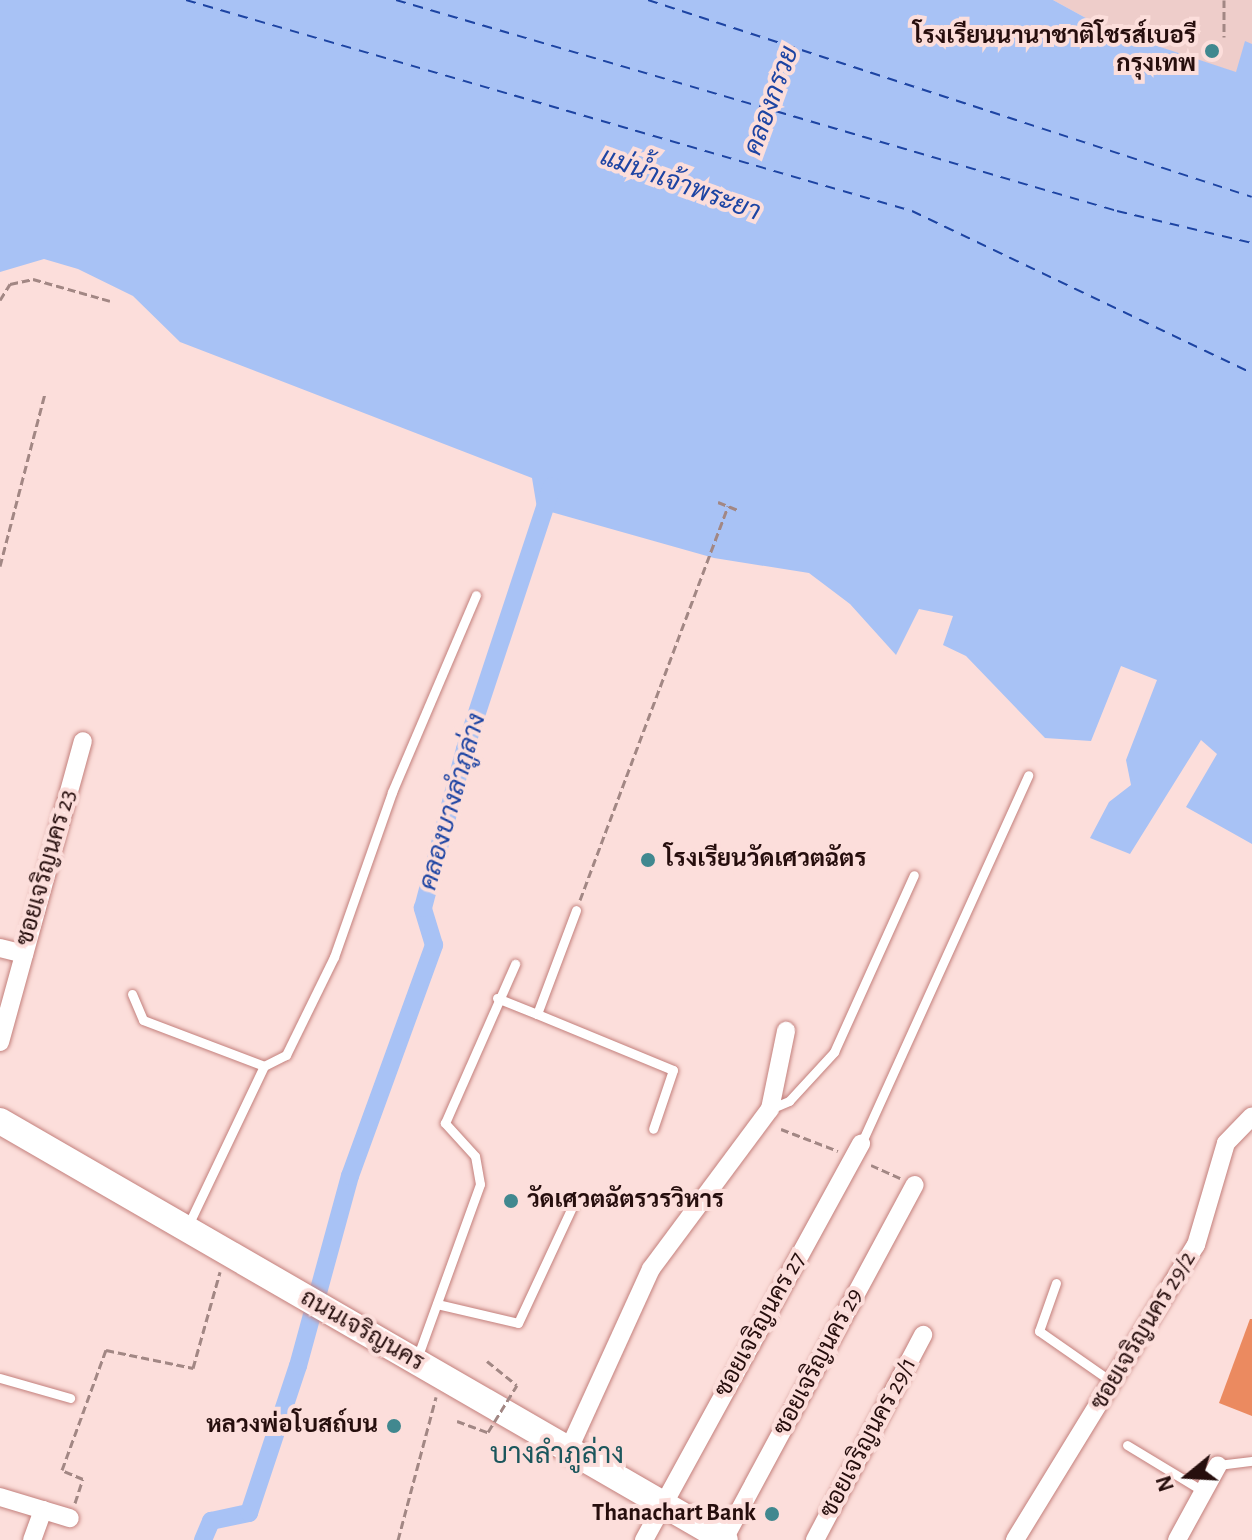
<!DOCTYPE html>
<html>
<head>
<meta charset="utf-8">
<style>
  body { margin:0 }
  #map { position:relative; width:1252px; height:1540px; overflow:hidden; background:#fcdedb; font-family:"Alegreya Sans",Sarabun,sans-serif }
  div>[style] { position:absolute }
  .built>* { inset:0; background:#eecdca }
  .water>* { inset:0; background:#a8c2f5 }
  .canal>* { height:18px; margin:-9px; padding:0 9px; transform-origin:9px; border-radius:9px; background:#a8c2f5 }
  .ferry>* { height:2px; margin-top:-1px; transform-origin:0; background:repeating-linear-gradient(90deg,#1d44a3 0 10px,transparent 0 18px) }
  .building>* { inset:0; background:#eb8a60 }
  .path>* { height:3px; margin-top:-1.5px; transform-origin:0; background:repeating-linear-gradient(90deg,#a28784 0 8px,transparent 0 12px) }
  .roads { filter:drop-shadow(0 0 2px #c3807c) drop-shadow(0 0 2px #c3807c) }
  .lane>* { height:9px; margin:-4.5px; padding:0 4.5px; transform-origin:4.5px; border-radius:4.5px; background:#fff }
  .street>* { height:18px; margin:-9px; padding:0 9px; transform-origin:9px; border-radius:9px; background:#fff }
  .secondary>* { height:26px; margin:-13px; padding:0 13px; transform-origin:13px; border-radius:13px; background:#fff }
  .path-bridge>* { height:3px; margin-top:-1.5px; transform-origin:0; background:repeating-linear-gradient(90deg,#a28784 0 8px,transparent 0 12px) }
  .dots>* { width:22px; height:22px; translate:-50% -50%; box-sizing:border-box; border:4px solid #fcdedb; border-radius:50% }
  span { translate:-50% -50%; white-space:nowrap; text-align:center; line-height:1.15; -webkit-text-stroke:8px #fcdedb; paint-order:stroke }
  .poi-label { font-size:24px; color:#260e0d; font-weight:700 }
  .right { translate:-100% -50%; text-align:right }
  .left { translate:0 -50%; text-align:left }
  .street-label { font-size:24px; color:#260e0d }
  .water-label { font-size:26px; color:#1d44a3; font-style:italic }
  .quarter-label { font-size:28px; color:#1b565c }
  .north { position:absolute; left:1148px; top:1436px; width:80px; height:80px; -webkit-text-stroke:6px #fcdedb; paint-order:stroke; rotate:252deg; font-size:22px; font-weight:700; line-height:32px; text-align:center; color:#260e0d }
  .north::after { content:''; display:block; margin:auto; width:28px; height:36px; background:#260e0d; clip-path:polygon(50% 0,100% 100%,50% 72%,0 100%) }
</style>
</head>
<body>
<div id="map">
  <div class="built">
    <div style="clip-path:polygon(1053px 0,1252px 0,1252px 78px,1106px 29px)"></div>
  </div>
  <div class="water">
    <div style="clip-path:polygon(0 0,1053px 0,1106px 29px,1236px 72px,1245px 41px,1252px 44px,1252px 844px,1186px 807px,1217px 754px,1201px 740px,1130px 854px,1090px 838px,1109px 802px,1131px 785px,1126px 760px,1157px 680px,1121px 666px,1091px 741px,1045px 738px,966px 656px,943px 645px,953px 616px,919px 609px,896px 655px,850px 604px,809px 573px,714px 558px,537px 508px,532px 478px,180px 342px,133px 296px,78px 269px,44px 259px,0 272px)"></div>
  </div>
  <div class="canal">
    <div style="left:203px;top:1540px;width:21px;rotate:-67deg"></div>
    <div style="left:211px;top:1521px;width:39px;rotate:-12deg"></div>
    <div style="left:249px;top:1513px;width:155px;rotate:-71.6deg"></div>
    <div style="left:298px;top:1366px;width:197px;rotate:-74.7deg"></div>
    <div style="left:350px;top:1176px;width:246px;rotate:-70deg"></div>
    <div style="left:434px;top:945px;width:39px;rotate:-107deg"></div>
    <div style="left:423px;top:908px;width:164px;rotate:-75.2deg"></div>
    <div style="left:465px;top:749px;width:277px;rotate:-71.7deg"></div>
  </div>
  <div class="ferry">
    <div style="left:186px;top:0;width:756px;rotate:16.21deg"></div>
    <div style="left:912px;top:211px;width:377px;rotate:25.5deg"></div>
    <div style="left:396px;top:0;width:751px;rotate:16.31deg"></div>
    <div style="left:1117px;top:211px;width:139px;rotate:13.3deg"></div>
    <div style="left:648px;top:0;width:635px;rotate:18.06deg"></div>
  </div>
  <div class="building">
    <div style="clip-path:polygon(1250px 1319px,1252px 1319px,1252px 1416px,1219px 1403px)"></div>
  </div>
  <div class="path">
    <div style="left:1224px;top:0;width:37px;rotate:90deg"></div>
    <div style="left:0;top:300px;width:19px;rotate:-58deg"></div>
    <div style="left:10px;top:284px;width:24px;rotate:-12deg"></div>
    <div style="left:33px;top:279px;width:80px;rotate:15.9deg"></div>
    <div style="left:718px;top:502px;width:22px;rotate:22deg"></div>
    <div style="left:0;top:566px;width:179px;rotate:-75.4deg"></div>
    <div style="left:580px;top:900px;width:421px;rotate:-69.4deg"></div>
    <div style="left:781px;top:1129px;width:61px;rotate:21.1deg"></div>
    <div style="left:871px;top:1165px;width:32px;rotate:24deg"></div>
    <div style="left:487px;top:1361px;width:38px;rotate:39deg"></div>
    <div style="left:457px;top:1421px;width:33px;rotate:20deg"></div>
    <div style="left:75px;top:1503px;width:25px;rotate:-72deg"></div>
    <div style="left:83px;top:1479px;width:23px;rotate:-157deg"></div>
    <div style="left:62px;top:1470px;width:128px;rotate:-69.9deg"></div>
    <div style="left:106px;top:1350px;width:89px;rotate:11.7deg"></div>
    <div style="left:193px;top:1368px;width:100px;rotate:-74.3deg"></div>
    <div style="left:398px;top:1540px;width:148px;rotate:-75.1deg"></div>
  </div>
  <div class="roads">
    <div class="lane">
      <div style="left:132px;top:994px;width:28px;rotate:67deg"></div>
      <div style="left:143px;top:1020px;width:129px;rotate:20.8deg"></div>
      <div style="left:264px;top:1066px;width:176px;rotate:115.5deg"></div>
      <div style="left:497px;top:998px;width:43px;rotate:21.8deg"></div>
      <div style="left:537px;top:1014px;width:111px;rotate:-69.4deg"></div>
      <div style="left:537px;top:1014px;width:147px;rotate:22.4deg"></div>
      <div style="left:673px;top:1070px;width:62px;rotate:108.7deg"></div>
      <div style="left:264px;top:1066px;width:25px;rotate:-27deg"></div>
      <div style="left:286px;top:1055px;width:109px;rotate:-63.9deg"></div>
      <div style="left:334px;top:957px;width:175px;rotate:-70.6deg"></div>
      <div style="left:392px;top:792px;width:214px;rotate:-66.9deg"></div>
      <div style="left:770px;top:1109px;width:21px;rotate:-23deg"></div>
      <div style="left:789px;top:1101px;width:67px;rotate:-47.4deg"></div>
      <div style="left:834px;top:1052px;width:194px;rotate:-65.7deg"></div>
      <div style="left:861px;top:1144px;width:405px;rotate:-65.6deg"></div>
      <div style="left:1056px;top:1283px;width:51px;rotate:109.5deg"></div>
      <div style="left:1039px;top:1331px;width:89px;rotate:34.9deg"></div>
      <div style="left:437px;top:1304px;width:83px;rotate:13.2deg"></div>
      <div style="left:518px;top:1323px;width:130px;rotate:-65deg"></div>
      <div style="left:416px;top:1361px;width:188px;rotate:-70.1deg"></div>
      <div style="left:480px;top:1184px;width:28px;rotate:-100deg"></div>
      <div style="left:475px;top:1156px;width:45px;rotate:-132.3deg"></div>
      <div style="left:445px;top:1123px;width:174px;rotate:-66.2deg"></div>
      <div style="left:0;top:1378px;width:73px;rotate:15.9deg"></div>
      <div style="left:1127px;top:1445px;width:89px;rotate:31.2deg"></div>
      <div style="left:1218px;top:1465px;width:34px;rotate:-7deg"></div>
    </div>
    <div class="street">
      <div style="left:0;top:948px;width:25px;rotate:14deg"></div>
      <div style="left:0;top:1042px;width:312px;rotate:-74.6deg"></div>
      <div style="left:568px;top:1451px;width:200px;rotate:-65.5deg"></div>
      <div style="left:651px;top:1269px;width:199px;rotate:-53.4deg"></div>
      <div style="left:770px;top:1109px;width:80px;rotate:-78.4deg"></div>
      <div style="left:0;top:1497px;width:45px;rotate:16.8deg"></div>
      <div style="left:43px;top:1510px;width:32px;rotate:110deg"></div>
      <div style="left:43px;top:1510px;width:28px;rotate:17deg"></div>
      <div style="left:724px;top:1539px;width:402px;rotate:-61.7deg"></div>
      <div style="left:644px;top:1540px;width:452px;rotate:-61.3deg"></div>
      <div style="left:815px;top:1540px;width:232px;rotate:-62.2deg"></div>
      <div style="left:1015px;top:1540px;width:346px;rotate:-58.5deg"></div>
      <div style="left:1196px;top:1245px;width:106px;rotate:-73.6deg"></div>
      <div style="left:1226px;top:1143px;width:37px;rotate:-46deg"></div>
      <div style="left:1177px;top:1540px;width:85px;rotate:-61.3deg"></div>
    </div>
    <div class="secondary">
      <div style="left:0;top:1121px;width:837px;rotate:30.02deg"></div>
    </div>
  </div>
  <div class="path-bridge">
    <div style="left:488px;top:1432px;width:55px;rotate:-58.3deg"></div>
  </div>
  <div class="dots">
    <div style="left:1212px;top:51px;background:#41888f"></div>
    <div style="left:648px;top:860px;background:#41888f"></div>
    <div style="left:511px;top:1201px;background:#41888f"></div>
    <div style="left:394px;top:1426px;background:#41888f"></div>
    <div style="left:772px;top:1514px;background:#41888f"></div>
  </div>
  <div class="poi-label">
    <span class="right" style="left:1196px;top:51px">โรงเรียนนานาชาติโชรส์เบอรี<br>กรุงเทพ</span>
    <span class="left" style="left:664px;top:860px">โรงเรียนวัดเศวตฉัตร</span>
    <span class="left" style="left:527px;top:1201px">วัดเศวตฉัตรวรวิหาร</span>
    <span class="right" style="left:378px;top:1426px">หลวงพ่อโบสถ์บน</span>
    <span class="right" style="left:756px;top:1514px">Thanachart Bank</span>
  </div>
  <div class="street-label">
    <span style="left:47px;top:868px;rotate:-74deg">ซอยเจริญนคร 23</span>
    <span style="left:761px;top:1325px;rotate:-61deg">ซอยเจริญนคร 27</span>
    <span style="left:362px;top:1331px;rotate:30deg">ถนนเจริญนคร</span>
    <span style="left:1144px;top:1331px;rotate:-59deg">ซอยเจริญนคร 29/2</span>
    <span style="left:819px;top:1362px;rotate:-62deg">ซอยเจริญนคร 29</span>
    <span style="left:869px;top:1438px;rotate:-62deg">ซอยเจริญนคร 29/1</span>
  </div>
  <div class="water-label">
    <span style="left:772px;top:101px;rotate:-70deg">คลองกรวย</span>
    <span style="left:680px;top:185px;rotate:20deg">แม่น้ำเจ้าพระยา</span>
    <span style="left:453px;top:802px;rotate:-74deg">คลองบางลำภูล่าง</span>
  </div>
  <div class="quarter-label">
    <span style="left:557px;top:1455px">บางลำภูล่าง</span>
  </div>
  <div class="north">N</div>
</div>
</body>
</html>
